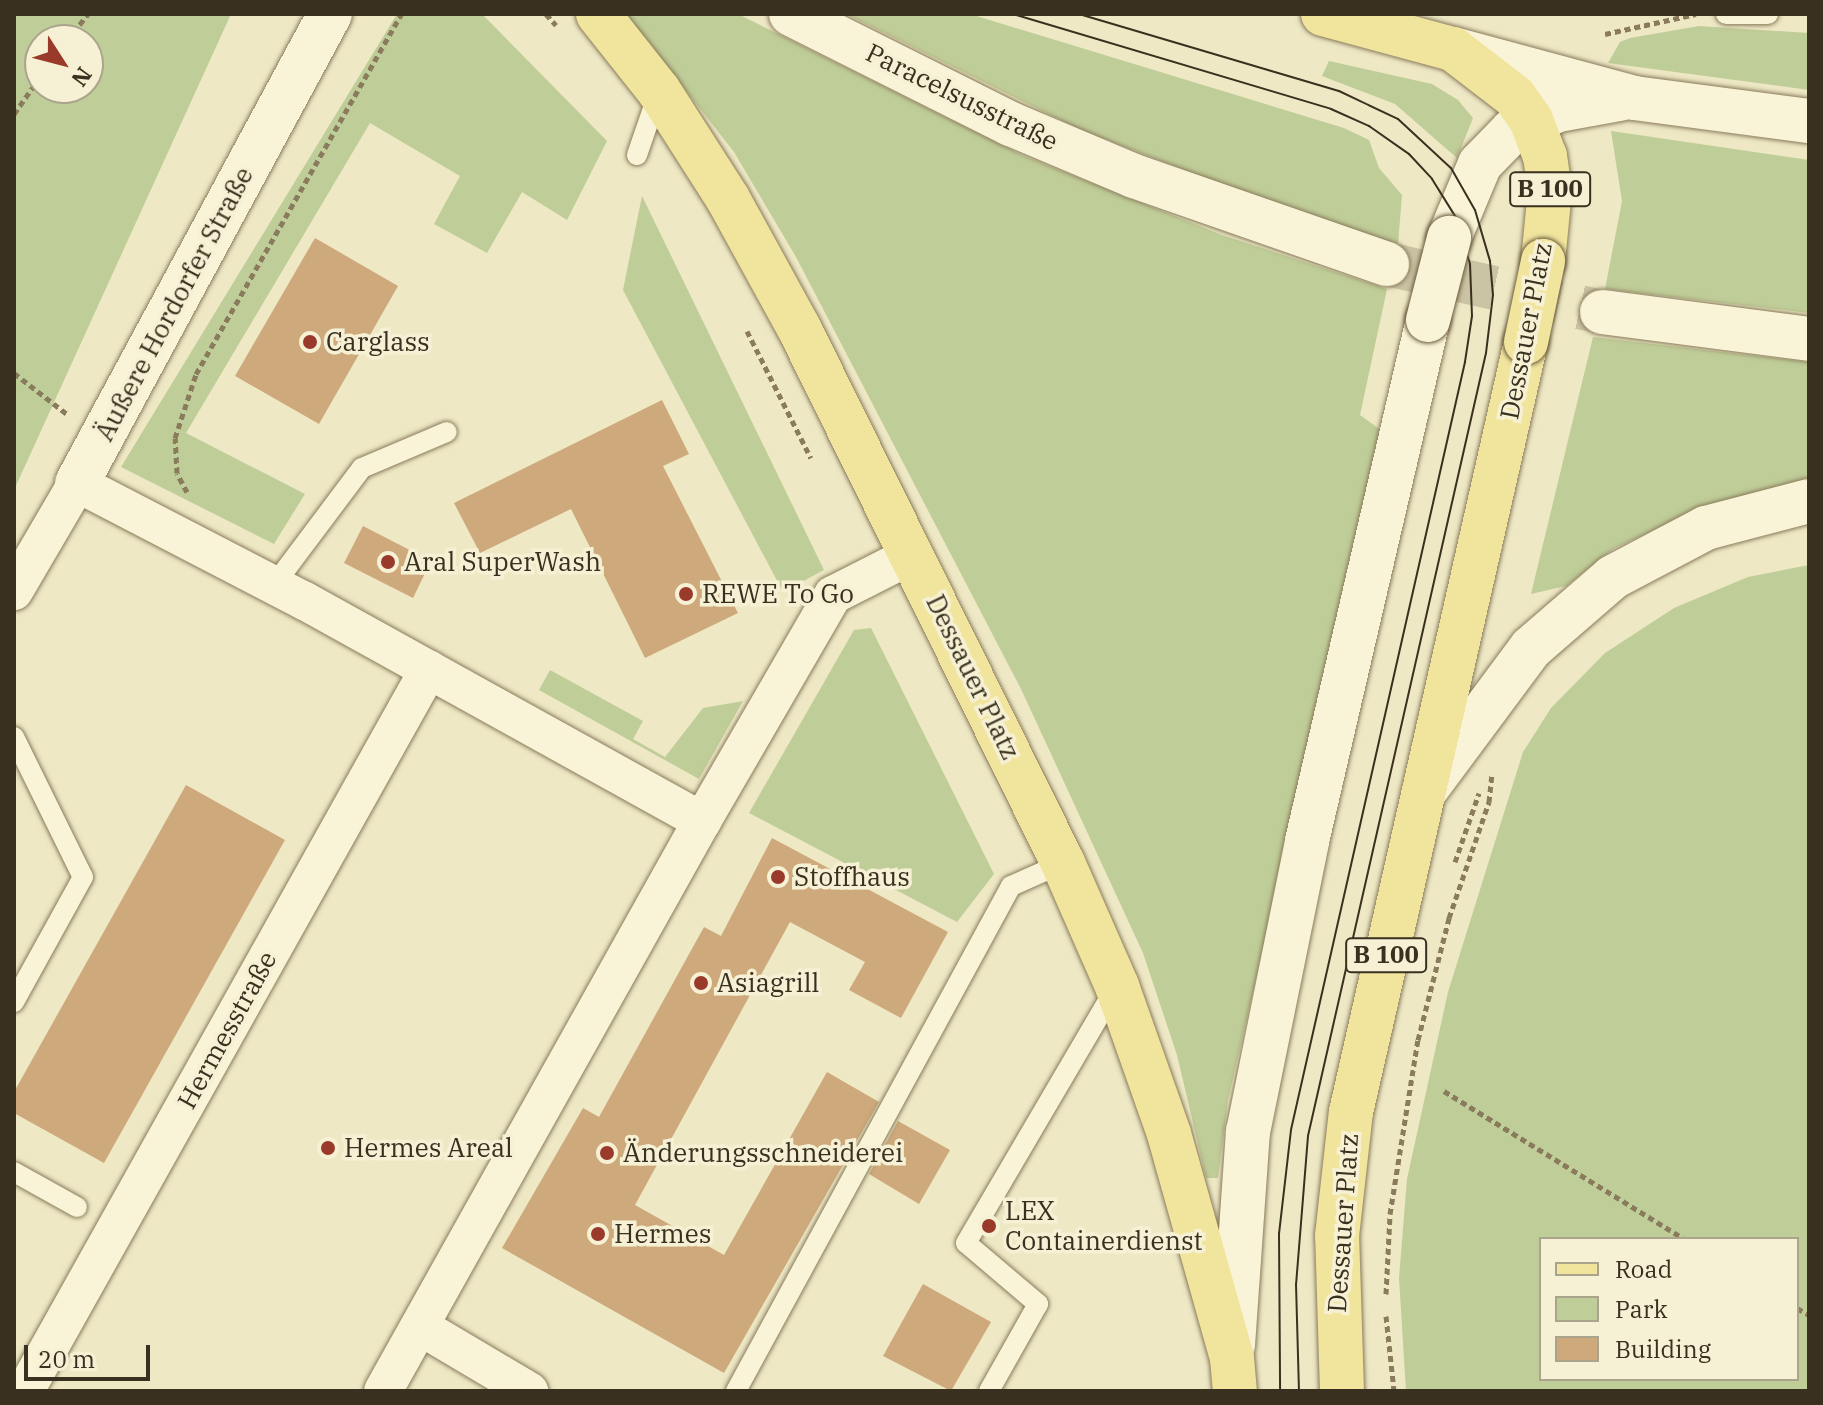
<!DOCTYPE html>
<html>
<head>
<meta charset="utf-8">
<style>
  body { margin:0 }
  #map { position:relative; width:1823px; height:1405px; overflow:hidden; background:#eee8c5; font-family:"IBM Plex Serif",serif }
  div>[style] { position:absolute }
  .green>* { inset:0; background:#bfcd98 }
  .building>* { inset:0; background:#cda97b }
  .secondary-tunnel>* { height:44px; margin-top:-22px; transform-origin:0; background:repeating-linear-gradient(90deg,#cac3a4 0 44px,transparent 0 66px) }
  .path>* { height:5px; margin-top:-2.5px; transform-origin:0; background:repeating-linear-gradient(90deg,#897b5b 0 6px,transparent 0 10px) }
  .roads { filter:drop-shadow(0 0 2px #897b5b) drop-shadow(0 0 2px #897b5b) }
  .service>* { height:20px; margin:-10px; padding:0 10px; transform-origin:10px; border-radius:10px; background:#f9f4d8 }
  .minor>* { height:38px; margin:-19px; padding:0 19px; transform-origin:19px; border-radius:19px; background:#f9f4d8 }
  .tertiary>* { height:44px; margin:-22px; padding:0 22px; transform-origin:22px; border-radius:22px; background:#f9f4d8 }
  .secondary>* { height:44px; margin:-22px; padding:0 22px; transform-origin:22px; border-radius:22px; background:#f9f4d8 }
  .primary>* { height:44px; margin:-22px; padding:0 22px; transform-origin:22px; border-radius:22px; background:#f1e49d }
  .tram>* { height:2px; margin:-1px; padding:0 1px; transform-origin:1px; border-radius:1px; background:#39301f }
  .bridges { filter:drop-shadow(0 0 2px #6b5c3e) drop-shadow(0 0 2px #6b5c3e) }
  .secondary-bridge>* { height:44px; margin:-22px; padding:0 22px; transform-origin:22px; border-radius:22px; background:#f9f4d8 }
  .primary-bridge>* { height:44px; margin:-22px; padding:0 22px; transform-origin:22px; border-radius:22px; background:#f1e49d }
  .dots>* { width:22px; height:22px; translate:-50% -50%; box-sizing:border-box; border:4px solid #f6f1d4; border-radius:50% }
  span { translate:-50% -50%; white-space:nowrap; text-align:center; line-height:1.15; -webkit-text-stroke:7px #f6f1d4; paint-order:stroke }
  .shield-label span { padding:2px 6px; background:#f6f1d4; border:2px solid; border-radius:6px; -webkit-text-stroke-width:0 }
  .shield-label { font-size:24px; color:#39301f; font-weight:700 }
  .street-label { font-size:26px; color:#39301f }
  .poi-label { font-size:26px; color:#39301f }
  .left { translate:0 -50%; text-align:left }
  .frame { position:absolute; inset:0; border:16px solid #39301f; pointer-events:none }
  .legend { position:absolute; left:1539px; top:1237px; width:260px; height:144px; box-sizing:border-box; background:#f6f1d4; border:2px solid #aaa48c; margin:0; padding:10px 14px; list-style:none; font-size:24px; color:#39301f }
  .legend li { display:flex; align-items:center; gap:16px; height:40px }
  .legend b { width:40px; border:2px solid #aaa48c }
  .north { position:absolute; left:24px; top:24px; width:80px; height:80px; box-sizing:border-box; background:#f6f1d4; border:2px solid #aaa48c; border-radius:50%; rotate:126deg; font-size:22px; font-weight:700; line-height:32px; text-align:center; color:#39301f }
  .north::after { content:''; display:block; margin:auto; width:28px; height:36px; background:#993a2a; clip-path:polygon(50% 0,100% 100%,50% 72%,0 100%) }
  .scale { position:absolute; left:24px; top:1345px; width:126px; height:36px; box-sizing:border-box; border:4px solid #39301f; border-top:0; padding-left:10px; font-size:24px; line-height:28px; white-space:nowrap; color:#39301f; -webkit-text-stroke:6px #f6f1d4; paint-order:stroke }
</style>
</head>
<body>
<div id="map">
  <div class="green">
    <div style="clip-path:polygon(evenodd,14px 14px,231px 14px,14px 490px,14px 14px,40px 40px,88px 40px,88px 88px,40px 88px,40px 40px)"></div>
    <div style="clip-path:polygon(397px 14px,482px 14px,607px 141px,567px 220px,522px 192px,487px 253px,434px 224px,460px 176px,370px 123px,186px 433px,305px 494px,274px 544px,121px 467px)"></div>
    <div style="clip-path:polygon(626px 14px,738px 14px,1024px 156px,1222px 235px,1387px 289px,1360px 415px,1382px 431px,1228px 1100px,1218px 1178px,1206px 1178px,1177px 1055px,1143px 953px,1021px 689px,796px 257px,734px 152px)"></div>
    <div style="clip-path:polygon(846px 14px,970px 14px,1344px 128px,1369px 140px,1379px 168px,1402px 195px,1398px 244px,1251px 196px,1079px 129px)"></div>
    <div style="clip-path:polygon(1699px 26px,1809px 33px,1809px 90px,1608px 63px,1620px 42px,1630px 38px)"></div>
    <div style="clip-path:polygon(1329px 61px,1432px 84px,1458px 100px,1473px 118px,1457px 158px,1395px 104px,1322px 76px)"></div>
    <div style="clip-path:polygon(1611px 131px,1809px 160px,1809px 313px,1605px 289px,1622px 201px)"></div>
    <div style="clip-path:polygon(642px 196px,824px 570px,783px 592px,623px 290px)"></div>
    <div style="clip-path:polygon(1593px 337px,1809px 362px,1809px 484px,1687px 514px,1613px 549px,1566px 586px,1531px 594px)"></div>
    <div style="clip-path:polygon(evenodd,1809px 565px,1809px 1391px,1406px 1391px,1399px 1278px,1407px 1179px,1448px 992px,1523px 752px,1551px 708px,1605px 653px,1674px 608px,1748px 577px,1809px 565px,1541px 1239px,1797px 1239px,1797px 1379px,1541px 1379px,1541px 1239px)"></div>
    <div style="clip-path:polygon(871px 628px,994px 874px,957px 922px,749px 813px,854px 630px)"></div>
    <div style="clip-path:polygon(550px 670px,643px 721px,633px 739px,665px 757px,703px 708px,743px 701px,699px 779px,539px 690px)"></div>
  </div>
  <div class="building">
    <div style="clip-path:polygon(315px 238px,398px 286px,319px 424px,235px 376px)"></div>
    <div style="clip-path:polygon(662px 400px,689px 454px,663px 466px,738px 613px,645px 658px,571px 509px,480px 553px,454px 503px)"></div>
    <div style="clip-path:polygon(363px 526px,431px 561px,413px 598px,344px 563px)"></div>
    <div style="clip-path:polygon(186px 785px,285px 840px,104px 1163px,14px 1113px,14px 1092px)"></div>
    <div style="clip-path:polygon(772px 838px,948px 932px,901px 1018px,849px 990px,865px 962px,790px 922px,635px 1205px,724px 1255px,827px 1072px,879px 1102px,724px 1373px,502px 1248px,583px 1108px,599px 1117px,704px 927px,721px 936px)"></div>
    <div style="clip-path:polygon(898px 1121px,950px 1150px,919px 1204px,869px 1174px)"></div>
    <div style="clip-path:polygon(923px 1284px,991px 1322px,951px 1391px,883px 1356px)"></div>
  </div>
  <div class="secondary-tunnel">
    <div style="left:1387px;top:264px;width:220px;rotate:12.6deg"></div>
  </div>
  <div class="path">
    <div style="left:546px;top:14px;width:15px;rotate:48deg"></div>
    <div style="left:1605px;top:34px;width:93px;rotate:-12.4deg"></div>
    <div style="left:67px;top:40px;width:33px;rotate:-51deg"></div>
    <div style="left:14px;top:114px;width:45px;rotate:-54.9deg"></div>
    <div style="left:747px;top:331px;width:142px;rotate:63.3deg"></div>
    <div style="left:14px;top:373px;width:67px;rotate:37.7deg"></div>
    <div style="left:187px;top:492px;width:21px;rotate:-118deg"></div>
    <div style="left:177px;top:473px;width:35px;rotate:-93deg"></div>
    <div style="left:175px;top:438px;width:67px;rotate:-71.8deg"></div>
    <div style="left:196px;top:374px;width:414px;rotate:-60.3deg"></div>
    <div style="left:1455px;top:862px;width:73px;rotate:-70.8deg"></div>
    <div style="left:1444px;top:1091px;width:283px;rotate:31.6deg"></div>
    <div style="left:1386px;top:1294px;width:80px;rotate:-87.1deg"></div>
    <div style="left:1390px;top:1214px;width:176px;rotate:-80.9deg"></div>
    <div style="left:1418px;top:1040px;width:126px;rotate:-75.7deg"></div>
    <div style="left:1449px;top:918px;width:123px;rotate:-71deg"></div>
    <div style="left:1489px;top:802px;width:28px;rotate:-84deg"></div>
    <div style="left:1797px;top:1308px;width:14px;rotate:30deg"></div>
    <div style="left:1386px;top:1316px;width:75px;rotate:83.9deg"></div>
  </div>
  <div class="roads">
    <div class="service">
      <div style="left:1726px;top:14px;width:42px"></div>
      <div style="left:637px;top:155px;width:68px;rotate:-71deg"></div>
      <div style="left:274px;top:585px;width:146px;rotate:-53.1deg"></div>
      <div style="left:362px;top:468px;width:92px;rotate:-23deg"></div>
      <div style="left:14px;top:737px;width:156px;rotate:63.8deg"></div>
      <div style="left:83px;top:877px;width:143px;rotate:118.9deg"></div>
      <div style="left:14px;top:1172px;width:72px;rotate:29.1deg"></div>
      <div style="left:736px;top:1391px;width:575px;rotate:-61.43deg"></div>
      <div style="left:1011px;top:886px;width:57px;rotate:-23.9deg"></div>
      <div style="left:989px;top:1391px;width:100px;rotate:-60.6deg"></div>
      <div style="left:1038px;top:1304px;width:94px;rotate:-139.7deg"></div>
      <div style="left:966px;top:1243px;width:294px;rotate:-59.6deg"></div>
    </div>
    <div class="minor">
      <div style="left:14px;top:591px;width:125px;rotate:-59.7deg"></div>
      <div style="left:77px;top:483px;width:257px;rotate:27.4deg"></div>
      <div style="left:305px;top:601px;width:454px;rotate:29deg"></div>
      <div style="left:702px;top:821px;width:653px;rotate:119.23deg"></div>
      <div style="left:702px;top:821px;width:261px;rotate:-59.9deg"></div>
      <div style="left:833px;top:595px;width:89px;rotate:-26.9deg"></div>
      <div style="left:421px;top:1327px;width:126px;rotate:30.7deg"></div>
      <div style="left:25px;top:1391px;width:827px;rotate:-60.77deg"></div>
    </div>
    <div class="tertiary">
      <div style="left:77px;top:483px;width:533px;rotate:-61.66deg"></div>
    </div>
    <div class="secondary">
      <div style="left:791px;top:14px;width:246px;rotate:26.6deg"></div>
      <div style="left:1011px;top:124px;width:134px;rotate:22.9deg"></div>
      <div style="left:1134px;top:176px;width:268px;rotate:19.2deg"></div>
      <div style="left:1453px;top:49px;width:188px;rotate:15.1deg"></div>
      <div style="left:1634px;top:98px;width:177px;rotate:7.5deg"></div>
      <div style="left:1449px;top:238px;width:80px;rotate:-67.3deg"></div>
      <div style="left:1480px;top:164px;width:46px;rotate:-45.9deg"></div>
      <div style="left:1512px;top:131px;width:51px;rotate:-24.5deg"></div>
      <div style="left:1558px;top:110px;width:63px;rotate:-10.1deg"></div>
      <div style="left:1602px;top:312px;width:209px;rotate:7.4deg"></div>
      <div style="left:1424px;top:792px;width:179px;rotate:-53.4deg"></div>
      <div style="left:1531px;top:648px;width:108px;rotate:-40.9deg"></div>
      <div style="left:1613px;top:577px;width:105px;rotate:-27.8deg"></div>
      <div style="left:1706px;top:528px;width:106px;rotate:-14.7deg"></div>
      <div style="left:1233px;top:1345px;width:214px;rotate:-86deg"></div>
      <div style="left:1248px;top:1132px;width:297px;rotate:-78.5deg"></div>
      <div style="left:1307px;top:841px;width:535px;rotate:-76.93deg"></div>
    </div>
    <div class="primary">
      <div style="left:598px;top:14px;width:98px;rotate:51.6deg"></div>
      <div style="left:659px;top:91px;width:128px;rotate:57.4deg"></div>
      <div style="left:728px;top:199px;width:147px;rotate:61.2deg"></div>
      <div style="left:799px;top:328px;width:597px;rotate:63.74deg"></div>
      <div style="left:1063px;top:863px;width:134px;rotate:66.3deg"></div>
      <div style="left:1117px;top:986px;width:157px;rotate:70.6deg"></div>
      <div style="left:1169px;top:1134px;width:233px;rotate:74.3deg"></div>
      <div style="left:1232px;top:1358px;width:33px;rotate:85deg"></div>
      <div style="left:1323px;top:14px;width:135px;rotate:15.1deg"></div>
      <div style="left:1453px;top:49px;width:78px;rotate:37.7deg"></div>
      <div style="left:1515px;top:97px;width:28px;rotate:55deg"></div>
      <div style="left:1531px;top:120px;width:39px;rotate:69deg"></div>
      <div style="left:1545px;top:156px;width:34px;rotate:82deg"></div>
      <div style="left:1550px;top:190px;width:71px;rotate:95.6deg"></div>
      <div style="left:1342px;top:1391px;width:155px;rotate:-91.8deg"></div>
      <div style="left:1337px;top:1236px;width:125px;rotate:-83.6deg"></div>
      <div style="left:1351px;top:1112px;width:790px;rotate:-77.2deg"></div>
    </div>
  </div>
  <div class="tram">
    <div style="left:1013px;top:14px;width:332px;rotate:16.6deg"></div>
    <div style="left:1331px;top:109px;width:42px;rotate:24.1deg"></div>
    <div style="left:1369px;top:126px;width:49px;rotate:35deg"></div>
    <div style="left:1409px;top:154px;width:34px;rotate:47deg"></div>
    <div style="left:1432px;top:179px;width:44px;rotate:58.1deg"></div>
    <div style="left:1455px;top:216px;width:50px;rotate:72.6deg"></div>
    <div style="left:1470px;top:264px;width:52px;rotate:87.8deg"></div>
    <div style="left:1472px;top:316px;width:47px;rotate:98.7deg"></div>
    <div style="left:1465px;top:362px;width:787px;rotate:102.77deg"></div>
    <div style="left:1291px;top:1130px;width:104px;rotate:96.6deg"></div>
    <div style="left:1279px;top:1233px;width:158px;rotate:89.6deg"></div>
    <div style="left:1079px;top:14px;width:271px;rotate:16.5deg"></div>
    <div style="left:1339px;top:91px;width:65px;rotate:25.4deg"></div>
    <div style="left:1398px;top:119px;width:72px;rotate:42.8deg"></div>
    <div style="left:1451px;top:168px;width:48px;rotate:60.3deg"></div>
    <div style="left:1475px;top:210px;width:53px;rotate:73.6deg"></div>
    <div style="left:1490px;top:261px;width:34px;rotate:85deg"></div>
    <div style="left:1493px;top:295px;width:58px;rotate:96.9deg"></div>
    <div style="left:1486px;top:353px;width:803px;rotate:102.81deg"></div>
    <div style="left:1308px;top:1136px;width:148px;rotate:94.6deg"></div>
    <div style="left:1296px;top:1284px;width:107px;rotate:88.4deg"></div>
  </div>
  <div class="bridges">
    <div class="secondary-bridge">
      <div style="left:1428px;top:320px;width:85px;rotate:-75.6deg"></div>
    </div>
    <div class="primary-bridge">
      <div style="left:1526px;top:342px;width:83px;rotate:-78.1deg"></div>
    </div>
  </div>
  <div class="dots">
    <div style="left:310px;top:342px;background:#993a2a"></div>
    <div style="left:388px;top:562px;background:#993a2a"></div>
    <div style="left:686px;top:594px;background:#993a2a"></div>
    <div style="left:778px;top:877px;background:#993a2a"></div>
    <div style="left:701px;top:983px;background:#993a2a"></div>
    <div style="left:328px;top:1148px;background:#993a2a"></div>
    <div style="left:607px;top:1153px;background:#993a2a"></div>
    <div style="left:989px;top:1226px;background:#993a2a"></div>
    <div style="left:598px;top:1234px;background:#993a2a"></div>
  </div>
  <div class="shield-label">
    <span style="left:1550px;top:189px">B 100</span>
    <span style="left:1386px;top:955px">B 100</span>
  </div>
  <div class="street-label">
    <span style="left:962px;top:97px;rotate:26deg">Paracelsusstraße</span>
    <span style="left:174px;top:304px;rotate:-62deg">Äußere Hordorfer Straße</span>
    <span style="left:1526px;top:331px;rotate:-79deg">Dessauer Platz</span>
    <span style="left:973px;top:677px;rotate:64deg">Dessauer Platz</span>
    <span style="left:227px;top:1030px;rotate:-61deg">Hermesstraße</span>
    <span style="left:1343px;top:1223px;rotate:-86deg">Dessauer Platz</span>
  </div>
  <div class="poi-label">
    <span class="left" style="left:326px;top:342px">Carglass</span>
    <span class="left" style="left:404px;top:562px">Aral SuperWash</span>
    <span class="left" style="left:702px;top:594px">REWE To Go</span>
    <span class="left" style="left:794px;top:877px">Stoffhaus</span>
    <span class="left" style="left:717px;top:983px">Asiagrill</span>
    <span class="left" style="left:344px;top:1148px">Hermes Areal</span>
    <span class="left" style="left:623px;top:1153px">Änderungsschneiderei</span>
    <span class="left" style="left:1005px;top:1226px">LEX<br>Containerdienst</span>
    <span class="left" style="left:614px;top:1234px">Hermes</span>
  </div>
  <div class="frame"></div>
  <ul class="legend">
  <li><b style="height:10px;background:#f1e49d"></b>Road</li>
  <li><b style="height:22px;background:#bfcd98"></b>Park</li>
  <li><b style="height:22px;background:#cda97b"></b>Building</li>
  </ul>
  <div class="north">N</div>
  <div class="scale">20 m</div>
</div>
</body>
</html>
